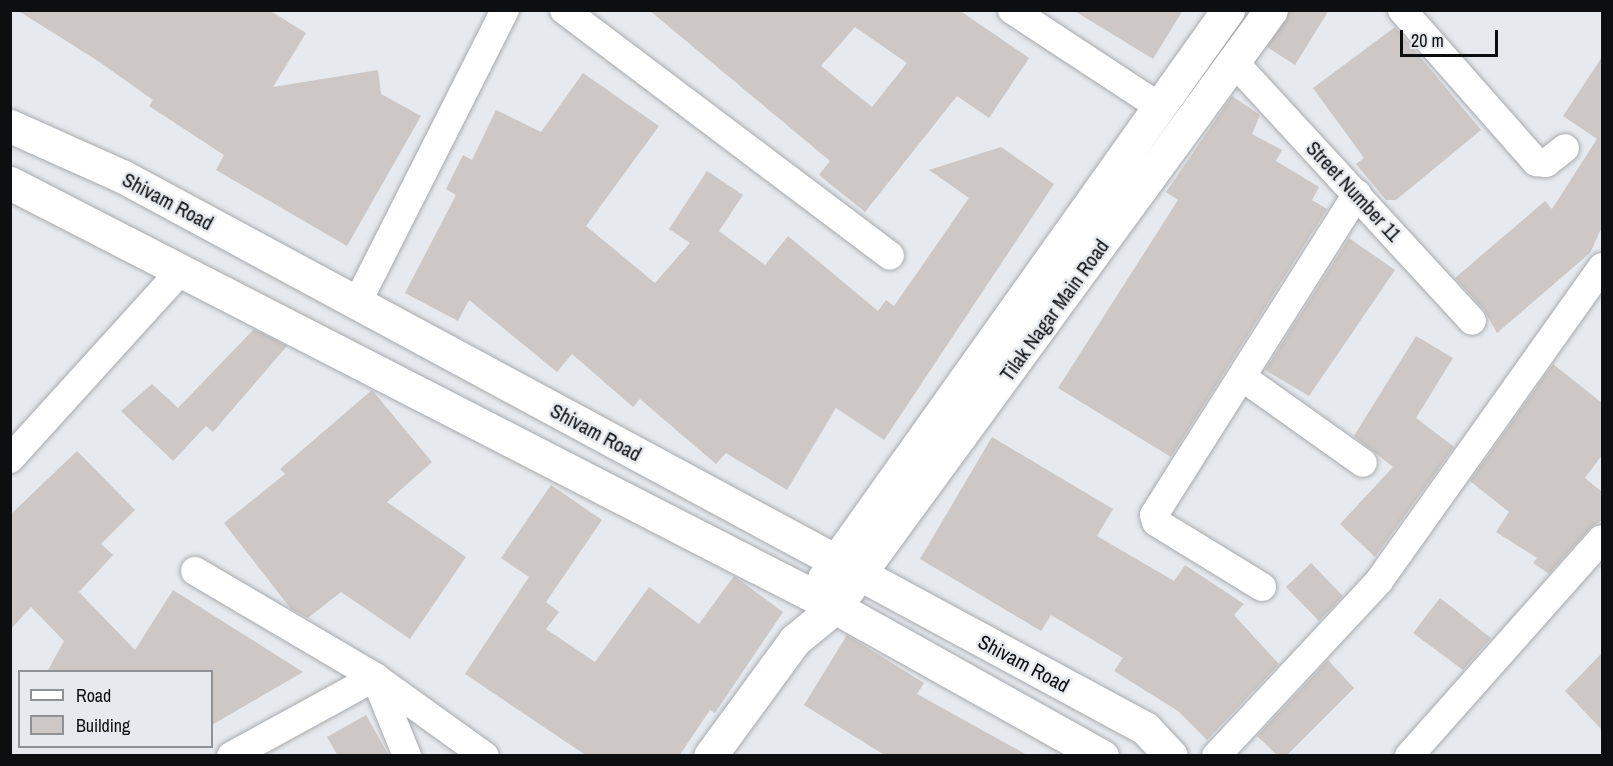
<!DOCTYPE html>
<html>
<head>
<meta charset="utf-8">
<style>
  body { margin:0 }
  #map { position:relative; width:1613px; height:766px; overflow:hidden; background:#e6e9ed; font-family:"Archivo Narrow",sans-serif }
  div>[style] { position:absolute }
  .building>* { inset:0; background:#cdc8c5 }
  .roads { filter:drop-shadow(0 0 2px #a8aaae) drop-shadow(0 0 2px #a8aaae) }
  .minor>* { height:28px; margin:-14px; padding:0 14px; transform-origin:14px; border-radius:14px; background:#fff }
  .tertiary>* { height:33px; margin:-16.5px; padding:0 16.5px; transform-origin:16.5px; border-radius:16.5px; background:#fff }
  .secondary>* { height:33px; margin:-16.5px; padding:0 16.5px; transform-origin:16.5px; border-radius:16.5px; background:#fff }
  .primary>* { height:33px; margin:-16.5px; padding:0 16.5px; transform-origin:16.5px; border-radius:16.5px; background:#fff }
  span { translate:-50% -50%; white-space:nowrap; text-align:center; line-height:1.15; -webkit-text-stroke:5px #e6e9ed; paint-order:stroke }
  .street-label { font-size:20px; color:#0d0e10 }
  .frame { position:absolute; inset:0; border:12px solid #0d0e10; pointer-events:none }
  .legend { position:absolute; left:18px; top:670px; width:195px; height:78px; box-sizing:border-box; background:#e6e9ed; border:2px solid #8f9195; margin:0; padding:8px 10px; list-style:none; font-size:18px; color:#0d0e10 }
  .legend li { display:flex; align-items:center; gap:12px; height:30px }
  .legend b { width:30px; border:2px solid #8f9195 }
  .scale { position:absolute; left:1400px; top:30px; width:98px; height:27px; box-sizing:border-box; border:3px solid #0d0e10; border-top:0; padding-left:8px; font-size:18px; line-height:21px; white-space:nowrap; color:#0d0e10; -webkit-text-stroke:4px #e6e9ed; paint-order:stroke }
</style>
</head>
<body>
<div id="map">
  <div class="building">
    <div style="clip-path:polygon(17px 10px,269px 10px,306px 33px,273px 87px,378px 70px,381px 94px,421px 116px,347px 246px,216px 170px,224px 155px,149px 106px,153px 100px,98px 61px)"></div>
    <div style="clip-path:polygon(evenodd,649px 10px,959px 10px,1029px 58px,989px 118px,957px 96px,865px 212px,819px 175px,830px 161px,649px 10px,855px 27px,907px 63px,872px 107px,821px 66px,855px 27px)"></div>
    <div style="clip-path:polygon(1073px 10px,1183px 10px,1153px 59px)"></div>
    <div style="clip-path:polygon(1289px 10px,1329px 10px,1295px 65px,1267px 47px)"></div>
    <div style="clip-path:polygon(1395px 27px,1481px 130px,1396px 200px,1386px 200px,1356px 164px,1364px 158px,1313px 88px)"></div>
    <div style="clip-path:polygon(1602px 57px,1602px 227px,1590px 253px,1497px 333px,1484px 310px,1455px 278px,1545px 201px,1552px 209px,1597px 139px,1563px 116px)"></div>
    <div style="clip-path:polygon(583px 73px,659px 126px,586px 226px,655px 283px,690px 243px,669px 229px,707px 171px,743px 195px,719px 231px,765px 265px,788px 236px,878px 311px,886px 300px,894px 306px,969px 198px,929px 170px,1001px 147px,1054px 184px,884px 440px,836px 408px,787px 490px,726px 453px,716px 464px,640px 399px,633px 407px,572px 354px,557px 372px,469px 300px,458px 321px,405px 293px,456px 195px,446px 189px,463px 155px,472px 160px,496px 110px,541px 132px)"></div>
    <div style="clip-path:polygon(1232px 96px,1260px 115px,1252px 134px,1282px 150px,1276px 161px,1319px 187px,1312px 200px,1327px 209px,1171px 457px,1058px 388px,1178px 200px,1166px 192px)"></div>
    <div style="clip-path:polygon(1349px 238px,1395px 270px,1309px 396px,1265px 370px)"></div>
    <div style="clip-path:polygon(254px 329px,287px 346px,213px 432px,206px 426px,173px 461px,121px 411px,152px 384px,178px 408px)"></div>
    <div style="clip-path:polygon(1416px 336px,1453px 358px,1416px 418px,1454px 447px,1375px 557px,1340px 524px,1393px 467px,1354px 436px)"></div>
    <div style="clip-path:polygon(1553px 364px,1602px 403px,1602px 455px,1585px 478px,1602px 492px,1602px 520px,1590px 528px,1549px 574px,1533px 563px,1537px 558px,1496px 532px,1509px 512px,1470px 481px)"></div>
    <div style="clip-path:polygon(372px 390px,432px 462px,387px 502px,466px 557px,410px 639px,341px 592px,308px 618px,291px 609px,224px 523px,285px 474px,280px 469px)"></div>
    <div style="clip-path:polygon(992px 437px,1113px 509px,1097px 536px,1174px 581px,1185px 565px,1244px 604px,1234px 615px,1279px 664px,1207px 740px,1178px 711px,1114px 671px,1123px 658px,1051px 615px,1041px 631px,920px 559px)"></div>
    <div style="clip-path:polygon(77px 451px,135px 510px,101px 544px,113px 555px,79px 592px,135px 650px,173px 590px,303px 672px,212px 725px,212px 672px,47px 672px,64px 641px,31px 607px,10px 630px,10px 515px)"></div>
    <div style="clip-path:polygon(551px 485px,602px 520px,546px 602px,559px 612px,546px 629px,595px 662px,649px 587px,699px 624px,734px 576px,783px 612px,715px 713px,710px 710px,679px 756px,587px 756px,465px 674px,529px 577px,501px 558px)"></div>
    <div style="clip-path:polygon(1311px 563px,1343px 596px,1319px 621px,1286px 587px)"></div>
    <div style="clip-path:polygon(1440px 598px,1491px 638px,1463px 670px,1413px 633px)"></div>
    <div style="clip-path:polygon(847px 635px,924px 683px,917px 694px,1029px 756px,886px 756px,804px 705px)"></div>
    <div style="clip-path:polygon(1602px 653px,1602px 730px,1565px 691px)"></div>
    <div style="clip-path:polygon(1328px 660px,1354px 688px,1286px 756px,1278px 756px,1257px 736px)"></div>
    <div style="clip-path:polygon(366px 715px,389px 756px,338px 756px,327px 737px)"></div>
  </div>
  <div class="roads">
    <div class="minor">
      <div style="left:564px;top:10px;width:408px;rotate:37deg"></div>
      <div style="left:1012px;top:10px;width:178px;rotate:33.3deg"></div>
      <div style="left:1402px;top:10px;width:203px;rotate:48.6deg"></div>
      <div style="left:1536px;top:162px;width:10px;rotate:6deg"></div>
      <div style="left:1546px;top:163px;width:24px;rotate:-38deg"></div>
      <div style="left:1235px;top:63px;width:350px;rotate:47.4deg"></div>
      <div style="left:357px;top:303px;width:328px;rotate:-63.2deg"></div>
      <div style="left:1242px;top:377px;width:148px;rotate:35.4deg"></div>
      <div style="left:10px;top:459px;width:256px;rotate:-47.8deg"></div>
      <div style="left:195px;top:571px;width:209px;rotate:30.5deg"></div>
      <div style="left:375px;top:677px;width:135px;rotate:35.7deg"></div>
      <div style="left:1262px;top:587px;width:124px;rotate:-148.5deg"></div>
      <div style="left:1156px;top:522px;width:7px;rotate:-106deg"></div>
      <div style="left:1154px;top:515px;width:380px;rotate:-57.7deg"></div>
      <div style="left:231px;top:756px;width:164px;rotate:-28.7deg"></div>
      <div style="left:375px;top:677px;width:85px;rotate:67.9deg"></div>
      <div style="left:1216px;top:756px;width:239px;rotate:-47deg"></div>
      <div style="left:1379px;top:581px;width:385px;rotate:-54.6deg"></div>
      <div style="left:1409px;top:756px;width:290px;rotate:-48.4deg"></div>
    </div>
    <div class="tertiary">
      <div style="left:710px;top:756px;width:144px;rotate:-53.8deg"></div>
      <div style="left:795px;top:640px;width:52px;rotate:-39.5deg"></div>
    </div>
    <div class="secondary">
      <div style="left:860px;top:574px;width:324px;rotate:28.4deg"></div>
      <div style="left:1145px;top:728px;width:38px;rotate:47deg"></div>
      <div style="left:835px;top:607px;width:306px;rotate:29.2deg"></div>
    </div>
    <div class="primary">
      <div style="left:10px;top:126px;width:123px;rotate:24.1deg"></div>
      <div style="left:122px;top:176px;width:838px;rotate:28.34deg"></div>
      <div style="left:10px;top:183px;width:928px;rotate:27.2deg"></div>
      <div style="left:835px;top:607px;width:739px;rotate:-53.86deg"></div>
      <div style="left:824px;top:578px;width:697px;rotate:-54.58deg"></div>
    </div>
  </div>
  <div class="street-label">
    <span style="left:1354px;top:191px;rotate:47deg">Street Number 11</span>
    <span style="left:168px;top:201px;rotate:28deg">Shivam Road</span>
    <span style="left:1054px;top:310px;rotate:-54deg">Tilak Nagar Main Road</span>
    <span style="left:596px;top:432px;rotate:28deg">Shivam Road</span>
    <span style="left:1024px;top:663px;rotate:28deg">Shivam Road</span>
  </div>
  <div class="frame"></div>
  <ul class="legend">
  <li><b style="height:8px;background:#fff"></b>Road</li>
  <li><b style="height:16px;background:#cdc8c5"></b>Building</li>
  </ul>
  <div class="scale">20 m</div>
</div>
</body>
</html>
